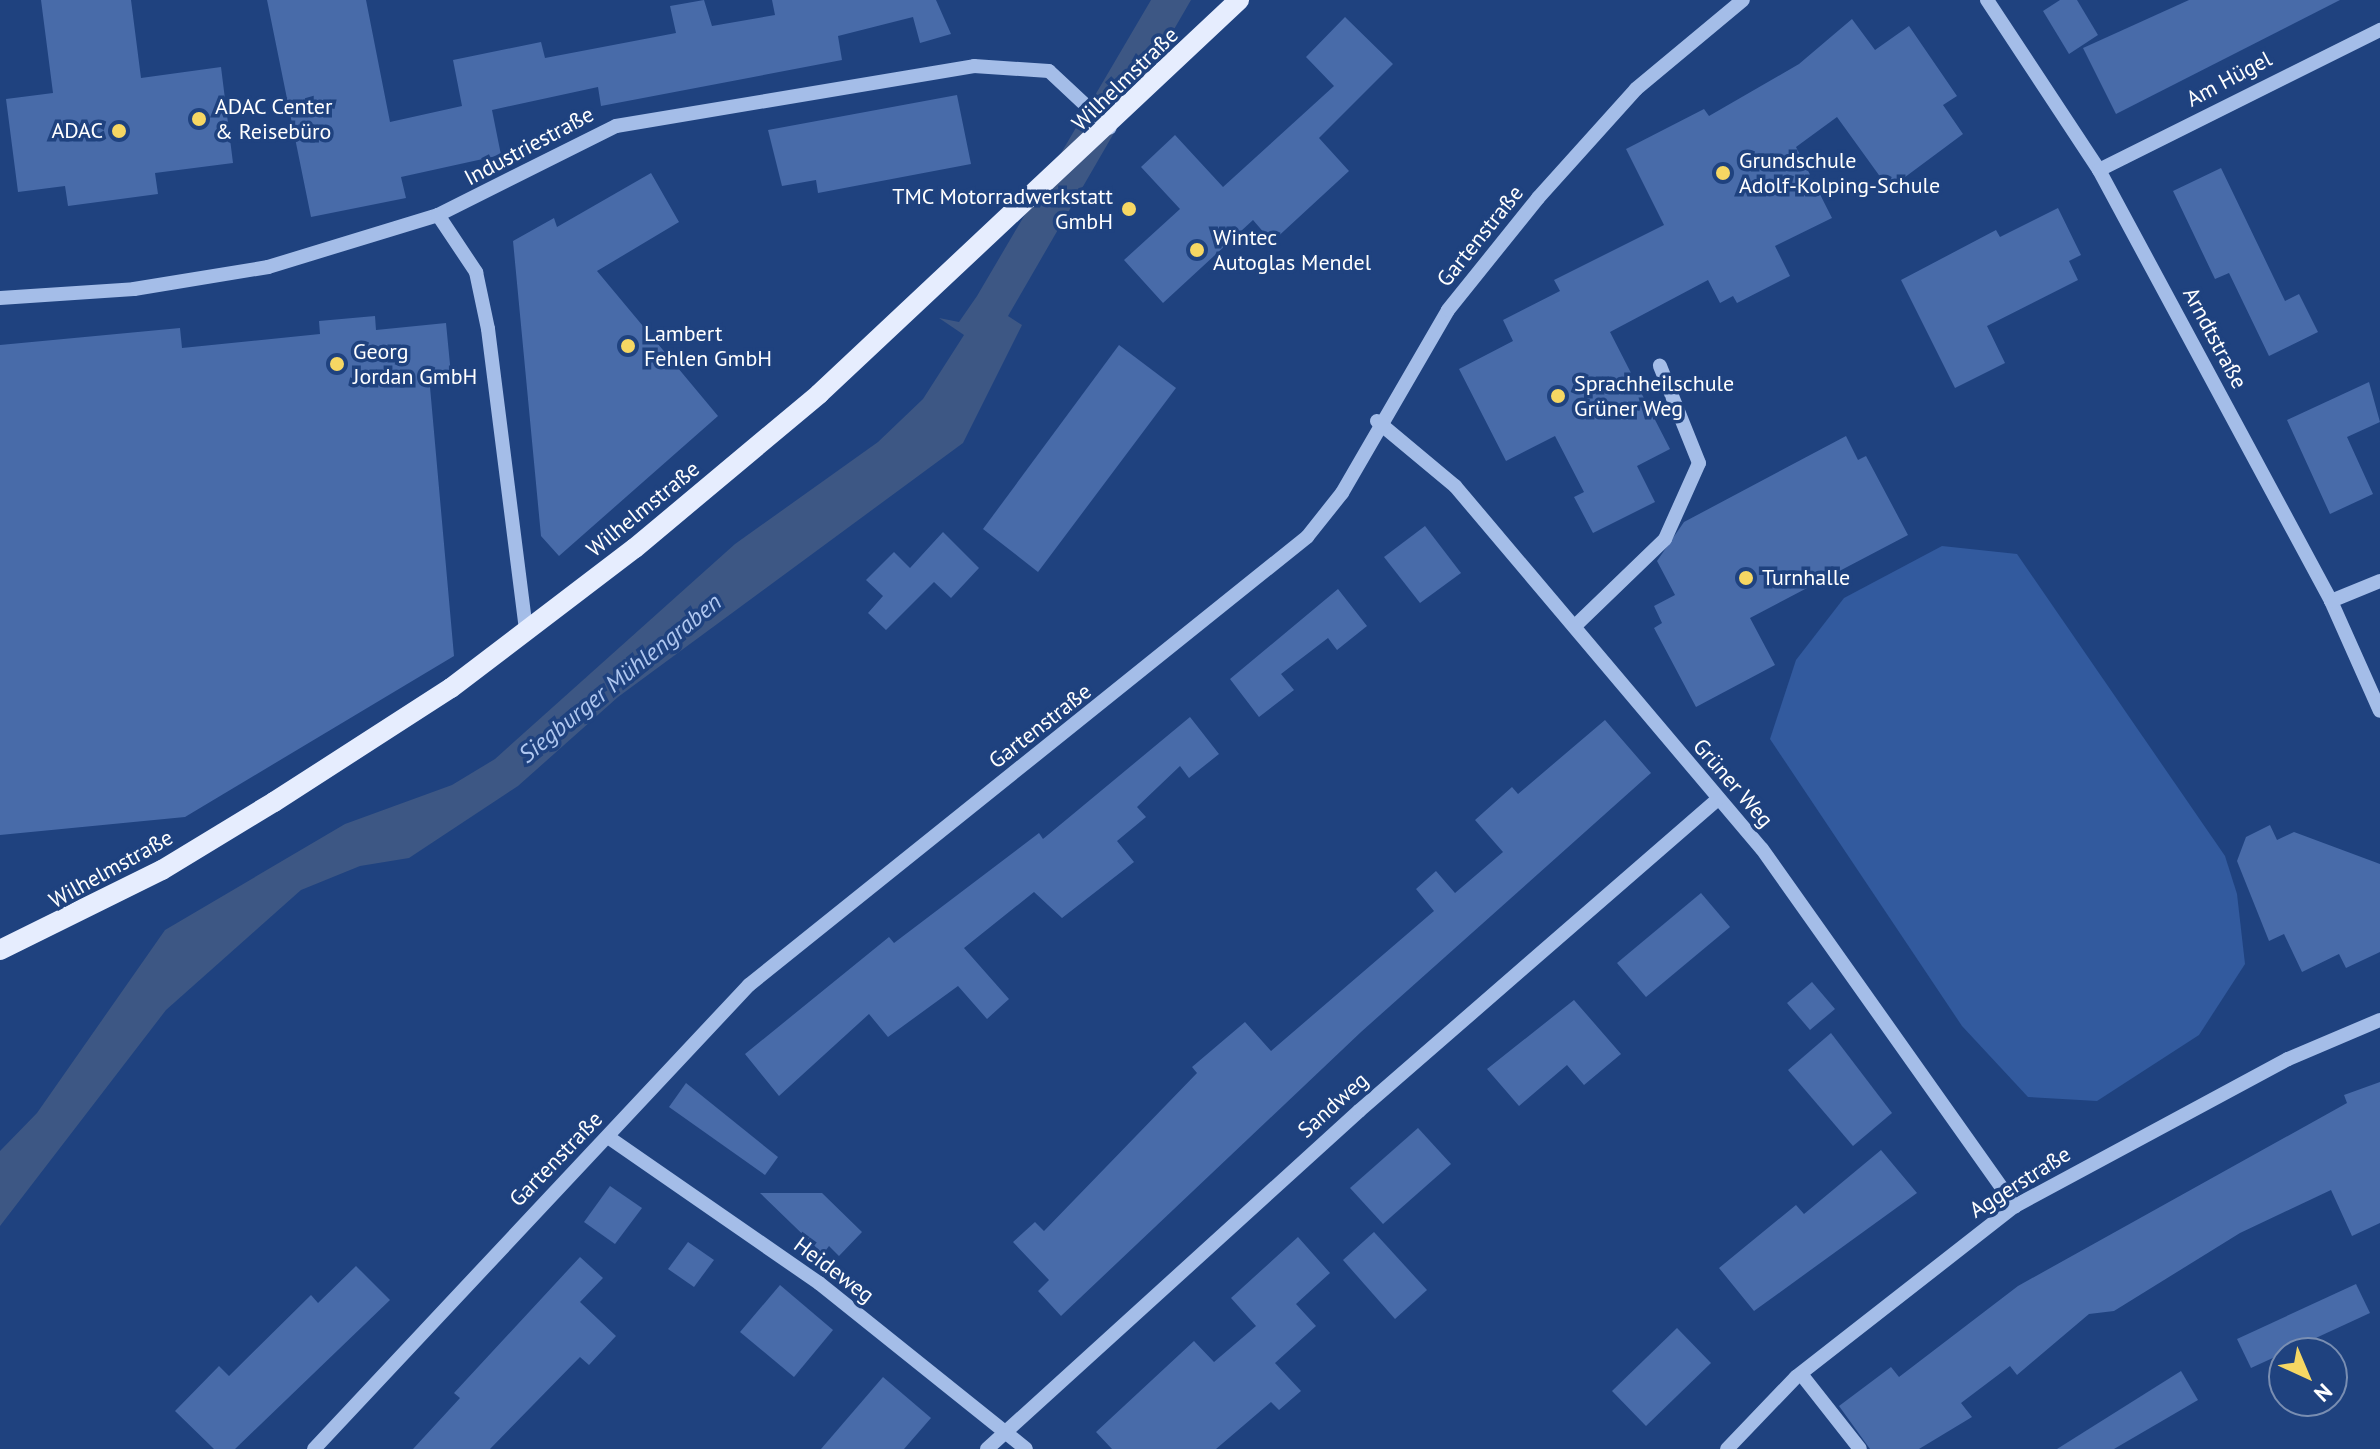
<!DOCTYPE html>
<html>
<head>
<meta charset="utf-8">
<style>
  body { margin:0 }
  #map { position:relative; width:2380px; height:1449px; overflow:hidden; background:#1f427f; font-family:"PT Sans",sans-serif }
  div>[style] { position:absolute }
  .green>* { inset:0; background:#325a9e }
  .water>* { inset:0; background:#3d5784 }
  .building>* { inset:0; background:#486ba9 }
  .minor>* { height:14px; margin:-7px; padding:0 7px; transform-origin:7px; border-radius:7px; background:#a4bde8 }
  .major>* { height:20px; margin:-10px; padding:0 10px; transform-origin:10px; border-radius:10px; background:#e6edfe }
  .dots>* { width:22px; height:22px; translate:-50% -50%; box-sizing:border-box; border:4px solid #1f427f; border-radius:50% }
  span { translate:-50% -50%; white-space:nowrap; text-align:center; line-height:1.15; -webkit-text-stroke:7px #1f427f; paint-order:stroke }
  .street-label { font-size:22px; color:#fff }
  .poi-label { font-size:22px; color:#fff }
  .left { translate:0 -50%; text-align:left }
  .right { translate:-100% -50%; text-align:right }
  .water-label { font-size:24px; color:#afc7f0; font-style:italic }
  .north { position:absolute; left:2268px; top:1337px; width:80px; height:80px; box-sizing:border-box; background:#1f427f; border:2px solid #798eb2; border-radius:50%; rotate:136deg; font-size:22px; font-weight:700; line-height:32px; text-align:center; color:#fff }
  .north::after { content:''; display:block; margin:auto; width:28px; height:36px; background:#f6d763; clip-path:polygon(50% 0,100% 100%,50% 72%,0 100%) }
</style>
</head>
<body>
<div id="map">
  <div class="green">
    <div style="clip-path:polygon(1942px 546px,2017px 554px,2225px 856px,2237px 894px,2245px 964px,2199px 1035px,2097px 1101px,2028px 1097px,1962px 1026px,1770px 739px,1796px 660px,1844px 598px)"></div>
  </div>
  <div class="water">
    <div style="clip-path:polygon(1151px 0,1191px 0,1008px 316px,1022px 325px,963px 443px,618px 697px,518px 786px,409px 858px,360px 866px,301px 890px,166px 1010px,0 1226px,0 1151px,37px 1113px,165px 930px,345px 824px,452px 785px,495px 759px,735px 544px,878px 442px,923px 399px,964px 335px,939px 318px,959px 322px,977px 296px)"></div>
  </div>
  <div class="building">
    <div style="clip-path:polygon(41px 0,131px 0,141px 78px,221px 67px,233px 163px,155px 173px,158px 194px,68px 206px,65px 186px,18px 192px,6px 99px,53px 93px)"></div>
    <div style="clip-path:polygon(267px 0,366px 0,390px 122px,462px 106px,453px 60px,541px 42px,545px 58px,676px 33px,670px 6px,704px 0,712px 26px,775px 15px,772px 0,936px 0,951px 34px,920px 43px,913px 17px,838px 36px,842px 60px,601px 106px,598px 87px,492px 110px,501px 155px,401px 177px,406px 198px,311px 217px)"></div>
    <div style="clip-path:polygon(2060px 0,2077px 0,2098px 35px,2069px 54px,2043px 11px)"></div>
    <div style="clip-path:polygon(2189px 0,2340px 0,2116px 114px,2083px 48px)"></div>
    <div style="clip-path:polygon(1345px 17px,1393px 64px,1319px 138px,1349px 171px,1272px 242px,1253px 220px,1163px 303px,1124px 260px,1180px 209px,1141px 167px,1175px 135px,1223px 187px,1334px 86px,1306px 57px)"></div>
    <div style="clip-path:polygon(1852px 19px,1875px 50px,1909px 26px,1957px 96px,1943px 105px,1963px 134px,1889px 189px,1837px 117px,1796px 147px,1832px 218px,1775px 246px,1790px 276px,1737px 303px,1733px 296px,1720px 303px,1708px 280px,1610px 332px,1670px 449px,1637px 466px,1655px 502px,1593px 533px,1574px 497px,1584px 492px,1555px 436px,1506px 461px,1459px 369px,1513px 341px,1503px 320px,1560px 291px,1554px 280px,1664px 225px,1626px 149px,1704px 109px,1709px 116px,1799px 64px)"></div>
    <div style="clip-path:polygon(957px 95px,971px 164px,818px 193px,816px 180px,782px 186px,768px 130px)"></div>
    <div style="clip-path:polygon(2221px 168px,2285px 301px,2299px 294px,2318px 332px,2269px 356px,2229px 273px,2215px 279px,2173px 191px)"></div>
    <div style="clip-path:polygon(651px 173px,679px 222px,597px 271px,718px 416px,559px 556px,541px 536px,513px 241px,554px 218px,557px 227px)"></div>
    <div style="clip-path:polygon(2058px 208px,2081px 255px,2069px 261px,2078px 280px,1987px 326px,2005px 363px,1955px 388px,1901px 280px,1996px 230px,2000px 237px)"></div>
    <div style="clip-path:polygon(375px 316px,376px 330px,446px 323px,452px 385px,430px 387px,454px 656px,185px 817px,0 835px,0 345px,180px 328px,182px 348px,320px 334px,319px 321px)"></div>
    <div style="clip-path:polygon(1119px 345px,1176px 388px,1038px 572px,983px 529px)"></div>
    <div style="clip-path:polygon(2369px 382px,2380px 422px,2347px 437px,2373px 494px,2330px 514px,2287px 420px)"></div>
    <div style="clip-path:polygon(1846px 436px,1858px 460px,1866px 456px,1908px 535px,1750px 618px,1775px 665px,1696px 707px,1654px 628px,1662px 623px,1654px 606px,1675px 595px,1657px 561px,1684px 522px)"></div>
    <div style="clip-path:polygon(1425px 526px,1461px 573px,1420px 603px,1384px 557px)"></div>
    <div style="clip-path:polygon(943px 532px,979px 568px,951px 598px,934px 582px,886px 630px,868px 613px,883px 596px,866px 580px,894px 552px,910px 568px)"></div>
    <div style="clip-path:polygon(1338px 589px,1367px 626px,1337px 650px,1328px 638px,1281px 674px,1294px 690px,1259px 717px,1230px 679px)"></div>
    <div style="clip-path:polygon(1190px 717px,1219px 754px,1189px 778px,1180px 766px,1137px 807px,1146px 817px,1117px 841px,1134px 862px,1062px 918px,1034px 892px,964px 948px,1009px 999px,987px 1019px,958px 986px,888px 1037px,869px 1014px,779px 1096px,745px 1054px,889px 937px,894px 943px,1039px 833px,1043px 839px)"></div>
    <div style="clip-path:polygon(1605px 720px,1651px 773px,1361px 1032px,1061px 1316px,1038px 1291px,1049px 1280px,1013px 1242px,1035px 1222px,1044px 1231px,1197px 1073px,1192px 1067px,1245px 1022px,1271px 1051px,1434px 911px,1416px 889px,1436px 871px,1455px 893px,1503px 852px,1475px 820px,1512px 787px,1518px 794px)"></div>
    <div style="clip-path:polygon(2270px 825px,2277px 840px,2294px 832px,2380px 864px,2380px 952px,2346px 968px,2339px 954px,2302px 972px,2284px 934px,2269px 941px,2237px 861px,2246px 837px)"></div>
    <div style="clip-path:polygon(1701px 893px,1730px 927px,1646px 997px,1617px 963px)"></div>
    <div style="clip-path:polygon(1812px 982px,1835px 1009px,1810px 1030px,1787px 1003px)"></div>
    <div style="clip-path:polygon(1574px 1000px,1621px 1054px,1584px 1085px,1567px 1065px,1519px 1106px,1487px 1069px)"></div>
    <div style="clip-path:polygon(1831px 1033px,1892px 1113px,1853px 1146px,1788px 1070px)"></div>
    <div style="clip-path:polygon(2380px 1082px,2380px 1223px,2352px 1236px,2331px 1190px,2240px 1233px,2114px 1311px,2089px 1314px,2017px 1375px,2010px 1366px,1961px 1403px,1972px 1417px,1919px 1449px,1870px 1449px,1839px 1406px,1891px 1367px,1899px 1377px,2018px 1286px,2347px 1103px,2344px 1095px)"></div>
    <div style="clip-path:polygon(686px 1083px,778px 1157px,765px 1175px,669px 1107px)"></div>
    <div style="clip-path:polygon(1418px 1128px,1451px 1164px,1383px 1224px,1350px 1188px)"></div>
    <div style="clip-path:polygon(1881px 1150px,1917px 1193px,1754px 1311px,1719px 1268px,1796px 1205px,1804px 1214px)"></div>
    <div style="clip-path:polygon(610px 1186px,642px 1208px,615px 1244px,584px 1222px)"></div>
    <div style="clip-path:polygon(760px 1193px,822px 1193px,862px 1232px,839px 1256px,829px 1246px,823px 1254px)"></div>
    <div style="clip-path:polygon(1374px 1232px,1427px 1290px,1395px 1319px,1343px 1260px)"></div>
    <div style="clip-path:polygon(1298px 1237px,1330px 1273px,1296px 1304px,1316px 1326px,1275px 1363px,1301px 1391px,1279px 1410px,1271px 1402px,1216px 1449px,1112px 1449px,1096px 1432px,1194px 1341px,1214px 1362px,1256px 1326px,1231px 1298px)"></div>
    <div style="clip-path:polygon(688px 1242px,714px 1260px,694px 1287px,668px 1269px)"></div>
    <div style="clip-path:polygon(580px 1257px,603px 1278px,580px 1302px,616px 1336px,589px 1365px,580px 1357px,490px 1449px,413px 1449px,460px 1398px,454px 1393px)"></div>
    <div style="clip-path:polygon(356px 1266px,390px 1300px,235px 1449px,214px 1449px,175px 1411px,219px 1366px,229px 1376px,311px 1295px,318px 1303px)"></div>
    <div style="clip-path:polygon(2356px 1284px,2370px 1313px,2251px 1368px,2237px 1339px)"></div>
    <div style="clip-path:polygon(780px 1285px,833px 1330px,794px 1377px,740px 1332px)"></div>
    <div style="clip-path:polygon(1677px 1328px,1711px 1363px,1646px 1426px,1612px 1391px)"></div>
    <div style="clip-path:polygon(2181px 1371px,2198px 1400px,2114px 1449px,2057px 1449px)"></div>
    <div style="clip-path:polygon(883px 1377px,931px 1418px,904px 1449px,821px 1449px)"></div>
  </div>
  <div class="minor">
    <div style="left:1987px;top:0;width:204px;rotate:56.6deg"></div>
    <div style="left:2099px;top:170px;width:489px;rotate:61.7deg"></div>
    <div style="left:2331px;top:601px;width:120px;rotate:66deg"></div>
    <div style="left:2099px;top:170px;width:314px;rotate:-26.5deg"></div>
    <div style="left:438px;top:215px;width:69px;rotate:56.3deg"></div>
    <div style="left:476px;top:272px;width:58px;rotate:78.1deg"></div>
    <div style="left:488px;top:329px;width:304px;rotate:82.8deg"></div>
    <div style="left:0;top:298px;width:134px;rotate:-3.8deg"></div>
    <div style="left:134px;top:289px;width:136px;rotate:-9.3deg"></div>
    <div style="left:268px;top:267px;width:178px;rotate:-17deg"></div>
    <div style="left:438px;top:215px;width:199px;rotate:-26.6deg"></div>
    <div style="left:616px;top:126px;width:363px;rotate:-9.5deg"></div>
    <div style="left:974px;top:66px;width:75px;rotate:3.8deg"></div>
    <div style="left:1049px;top:71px;width:83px;rotate:43.1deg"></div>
    <div style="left:1377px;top:421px;width:102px;rotate:39.8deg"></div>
    <div style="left:1455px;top:486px;width:475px;rotate:49.8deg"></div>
    <div style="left:1762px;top:849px;width:438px;rotate:54.7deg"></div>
    <div style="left:2331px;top:601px;width:53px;rotate:-22.2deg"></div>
    <div style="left:1575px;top:626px;width:125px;rotate:-44deg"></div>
    <div style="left:1665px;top:539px;width:83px;rotate:-65.9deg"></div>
    <div style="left:1699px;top:463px;width:105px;rotate:-111.9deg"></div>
    <div style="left:608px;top:1137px;width:257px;rotate:34.7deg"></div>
    <div style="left:819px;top:1283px;width:265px;rotate:38.7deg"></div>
    <div style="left:1801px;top:1374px;width:95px;rotate:51.8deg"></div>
    <div style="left:314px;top:1449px;width:636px;rotate:-46.85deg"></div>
    <div style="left:749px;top:985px;width:716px;rotate:-38.76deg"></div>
    <div style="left:1307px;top:537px;width:56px;rotate:-51.5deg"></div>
    <div style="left:1342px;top:493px;width:211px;rotate:-59.9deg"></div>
    <div style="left:1448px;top:310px;width:144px;rotate:-51.2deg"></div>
    <div style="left:1538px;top:198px;width:147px;rotate:-48deg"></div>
    <div style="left:1636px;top:89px;width:139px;rotate:-39.8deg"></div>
    <div style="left:987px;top:1449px;width:503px;rotate:-42.26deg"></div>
    <div style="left:1359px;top:1111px;width:473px;rotate:-41deg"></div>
    <div style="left:1727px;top:1449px;width:100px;rotate:-46.2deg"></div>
    <div style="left:1796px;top:1377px;width:278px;rotate:-38deg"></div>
    <div style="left:2015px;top:1206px;width:310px;rotate:-28.3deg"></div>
    <div style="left:2288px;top:1059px;width:100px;rotate:-23deg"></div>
  </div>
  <div class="major">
    <div style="left:0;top:950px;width:181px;rotate:-26.3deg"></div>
    <div style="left:162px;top:870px;width:131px;rotate:-31.3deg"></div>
    <div style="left:274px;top:802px;width:211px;rotate:-32.8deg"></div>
    <div style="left:451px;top:688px;width:231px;rotate:-37.3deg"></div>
    <div style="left:635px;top:548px;width:240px;rotate:-39.9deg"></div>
    <div style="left:819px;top:394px;width:576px;rotate:-43.17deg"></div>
  </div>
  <div class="dots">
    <div style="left:199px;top:119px;background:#f6d763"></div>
    <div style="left:119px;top:131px;background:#f6d763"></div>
    <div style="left:1723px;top:173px;background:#f6d763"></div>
    <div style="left:1129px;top:209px;background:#f6d763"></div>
    <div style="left:1197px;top:250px;background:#f6d763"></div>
    <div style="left:628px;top:346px;background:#f6d763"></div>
    <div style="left:337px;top:364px;background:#f6d763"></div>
    <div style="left:1558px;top:396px;background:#f6d763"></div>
    <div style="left:1746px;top:578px;background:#f6d763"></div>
  </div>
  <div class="street-label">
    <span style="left:1125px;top:79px;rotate:-44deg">Wilhelmstraße</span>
    <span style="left:2229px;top:79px;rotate:-28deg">Am Hügel</span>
    <span style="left:529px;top:146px;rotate:-28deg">Industriestraße</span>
    <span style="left:1480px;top:236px;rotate:-51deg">Gartenstraße</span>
    <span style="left:2215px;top:338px;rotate:62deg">Arndtstraße</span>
    <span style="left:643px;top:509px;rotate:-39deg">Wilhelmstraße</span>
    <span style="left:1040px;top:726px;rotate:-38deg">Gartenstraße</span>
    <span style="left:1733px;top:783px;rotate:49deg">Grüner Weg</span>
    <span style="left:111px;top:869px;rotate:-29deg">Wilhelmstraße</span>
    <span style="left:1333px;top:1105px;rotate:-42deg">Sandweg</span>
    <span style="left:556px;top:1159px;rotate:-46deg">Gartenstraße</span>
    <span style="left:2020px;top:1182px;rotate:-32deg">Aggerstraße</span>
    <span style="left:834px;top:1270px;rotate:37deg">Heideweg</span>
  </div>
  <div class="poi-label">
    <span class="left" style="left:215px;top:119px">ADAC Center<br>&amp; Reisebüro</span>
    <span class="right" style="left:103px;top:131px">ADAC</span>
    <span class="left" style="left:1739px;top:173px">Grundschule<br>Adolf-Kolping-Schule</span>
    <span class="right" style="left:1113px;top:209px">TMC Motorradwerkstatt<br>GmbH</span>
    <span class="left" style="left:1213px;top:250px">Wintec<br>Autoglas Mendel</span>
    <span class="left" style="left:644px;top:346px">Lambert<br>Fehlen GmbH</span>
    <span class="left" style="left:353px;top:364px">Georg<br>Jordan GmbH</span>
    <span class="left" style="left:1574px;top:396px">Sprachheilschule<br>Grüner Weg</span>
    <span class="left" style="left:1762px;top:578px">Turnhalle</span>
  </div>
  <div class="water-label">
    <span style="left:620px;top:678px;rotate:-39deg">Siegburger Mühlengraben</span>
  </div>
  <div class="north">N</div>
</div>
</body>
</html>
